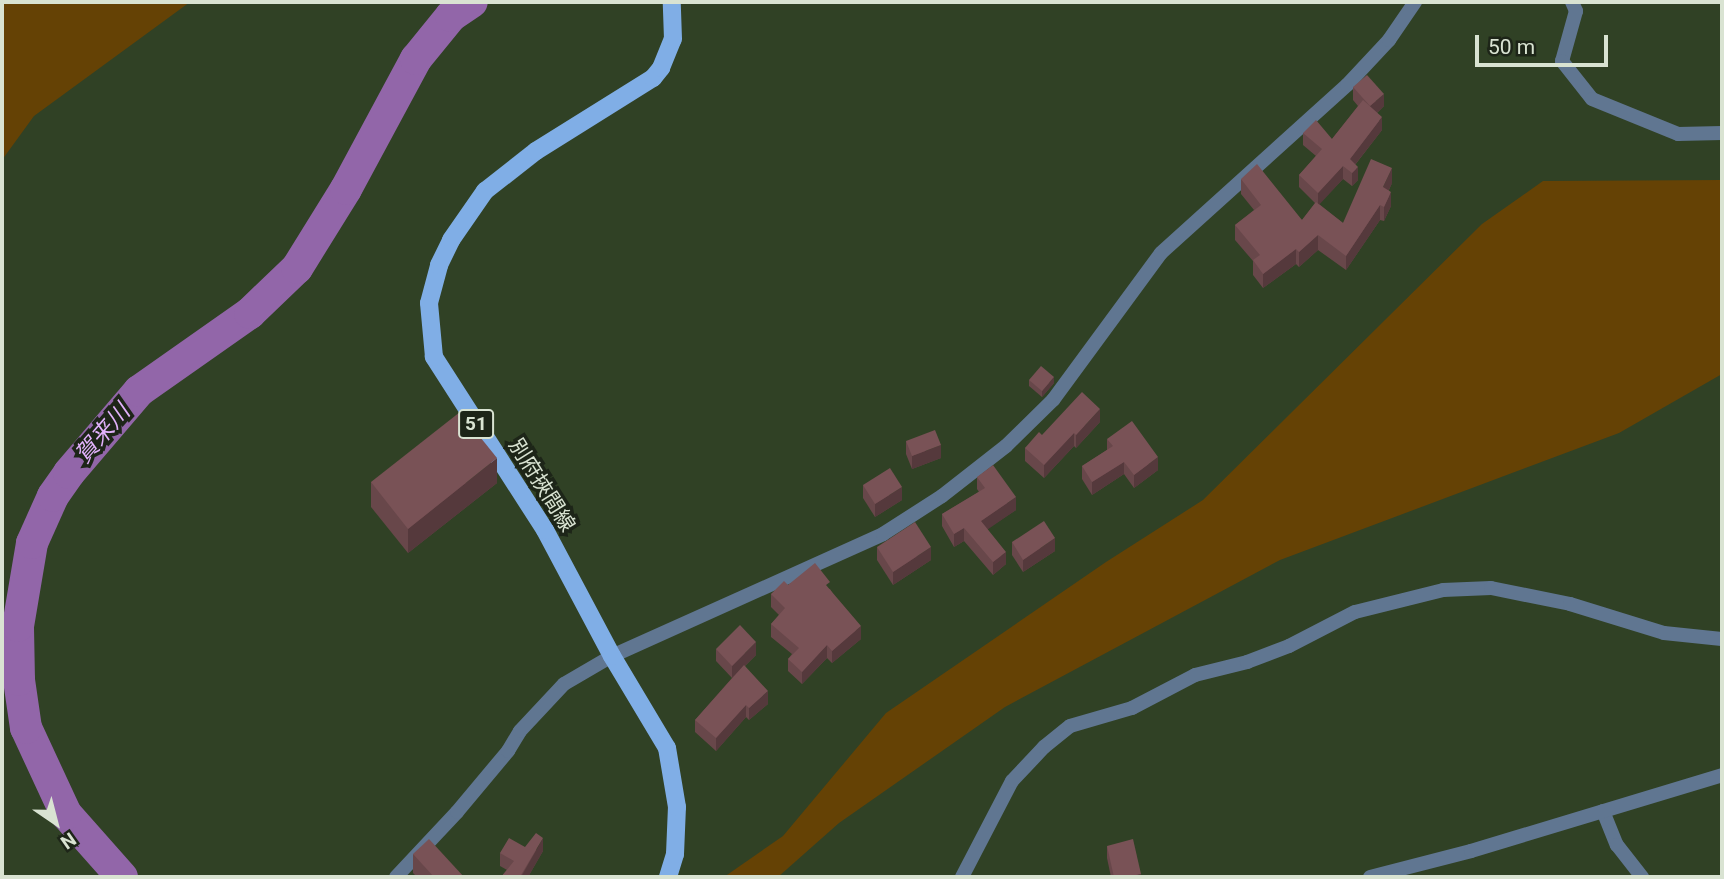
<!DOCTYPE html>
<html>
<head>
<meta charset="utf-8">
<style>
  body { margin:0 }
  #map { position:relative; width:1724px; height:879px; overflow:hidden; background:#304125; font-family:Roboto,"Noto Sans JP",sans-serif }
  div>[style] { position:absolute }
  .green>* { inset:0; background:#654205 }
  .river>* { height:32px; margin:-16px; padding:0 16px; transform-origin:16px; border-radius:16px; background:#9266a9 }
  .street>* { height:14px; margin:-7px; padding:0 7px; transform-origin:7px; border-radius:7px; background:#607691 }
  .primary>* { height:18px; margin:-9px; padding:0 9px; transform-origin:9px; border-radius:9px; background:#80aee6 }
  .wall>* { inset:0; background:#68474a }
  .shaded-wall>* { inset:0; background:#55393c }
  .building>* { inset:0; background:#795256 }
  span { translate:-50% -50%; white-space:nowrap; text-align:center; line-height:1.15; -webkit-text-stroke:7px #1d2518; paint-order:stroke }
  .shield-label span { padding:2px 5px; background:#1d2518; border:2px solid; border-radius:5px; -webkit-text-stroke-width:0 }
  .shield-label { font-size:19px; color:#d9e3d2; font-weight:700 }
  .street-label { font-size:21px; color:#d9e3d2 }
  .water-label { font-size:23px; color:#e1b1fb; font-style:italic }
  .frame { position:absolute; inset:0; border:4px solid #d9e3d2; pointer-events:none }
  .north { position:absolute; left:21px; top:788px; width:70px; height:70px; -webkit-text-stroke:5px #1d2518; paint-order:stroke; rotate:145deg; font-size:19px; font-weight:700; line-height:28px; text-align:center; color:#d9e3d2 }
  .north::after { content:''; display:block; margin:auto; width:24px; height:32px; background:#d9e3d2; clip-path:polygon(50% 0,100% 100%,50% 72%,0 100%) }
  .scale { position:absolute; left:1475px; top:35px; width:133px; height:32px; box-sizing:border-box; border:4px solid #d9e3d2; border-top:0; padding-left:9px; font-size:21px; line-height:24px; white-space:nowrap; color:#d9e3d2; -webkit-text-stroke:5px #1d2518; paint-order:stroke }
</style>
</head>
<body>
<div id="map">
  <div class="green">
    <div style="clip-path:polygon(2px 2px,190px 2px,34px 116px,2px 160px)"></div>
    <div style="clip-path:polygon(1722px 180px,1722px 374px,1619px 433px,1280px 560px,1005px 707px,839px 823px,778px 877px,724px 877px,783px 836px,886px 713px,1106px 562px,1203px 500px,1482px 224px,1543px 181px)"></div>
  </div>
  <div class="river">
    <div style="left:122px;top:877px;width:84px;rotate:-131.6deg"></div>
    <div style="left:66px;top:814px;width:95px;rotate:-114.9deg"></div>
    <div style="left:26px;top:728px;width:49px;rotate:-98.3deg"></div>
    <div style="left:19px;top:680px;width:54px;rotate:-91.1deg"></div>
    <div style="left:18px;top:626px;width:84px;rotate:-80.4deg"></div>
    <div style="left:32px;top:543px;width:51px;rotate:-65.9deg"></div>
    <div style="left:53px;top:496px;width:28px;rotate:-55deg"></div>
    <div style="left:69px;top:473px;width:108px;rotate:-49.5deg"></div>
    <div style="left:139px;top:391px;width:136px;rotate:-35.1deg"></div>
    <div style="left:250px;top:313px;width:65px;rotate:-43.8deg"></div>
    <div style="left:297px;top:268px;width:93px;rotate:-58.2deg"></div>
    <div style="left:346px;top:189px;width:148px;rotate:-61.7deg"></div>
    <div style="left:416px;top:59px;width:55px;rotate:-50.9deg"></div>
    <div style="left:451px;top:16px;width:25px;rotate:-34deg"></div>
  </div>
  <div class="street">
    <div style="left:1572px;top:2px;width:10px;rotate:66deg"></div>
    <div style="left:1576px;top:11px;width:52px;rotate:105.6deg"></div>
    <div style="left:1562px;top:61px;width:48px;rotate:51.7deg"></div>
    <div style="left:1592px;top:99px;width:93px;rotate:22.1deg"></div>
    <div style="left:1678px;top:134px;width:44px;rotate:-1.3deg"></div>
    <div style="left:1603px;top:811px;width:37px;rotate:68deg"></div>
    <div style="left:1617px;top:845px;width:41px;rotate:52deg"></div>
    <div style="left:396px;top:877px;width:89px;rotate:-46.8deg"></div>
    <div style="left:457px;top:812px;width:80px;rotate:-50.1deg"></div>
    <div style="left:508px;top:751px;width:23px;rotate:-59deg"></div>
    <div style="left:520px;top:731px;width:64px;rotate:-46.9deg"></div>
    <div style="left:564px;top:684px;width:56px;rotate:-30.3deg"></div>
    <div style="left:612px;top:656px;width:297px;rotate:-24.2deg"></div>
    <div style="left:883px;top:534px;width:70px;rotate:-32.8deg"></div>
    <div style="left:942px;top:496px;width:81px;rotate:-38deg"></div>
    <div style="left:1006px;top:446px;width:66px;rotate:-44.4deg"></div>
    <div style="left:1053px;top:400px;width:182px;rotate:-53.7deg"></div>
    <div style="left:1161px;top:253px;width:251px;rotate:-42.1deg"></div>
    <div style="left:1347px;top:85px;width:62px;rotate:-47deg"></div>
    <div style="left:1389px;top:40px;width:46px;rotate:-55.6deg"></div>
    <div style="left:962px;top:877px;width:108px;rotate:-62.5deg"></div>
    <div style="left:1012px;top:781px;width:47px;rotate:-46.7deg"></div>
    <div style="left:1044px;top:747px;width:33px;rotate:-39deg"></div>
    <div style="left:1070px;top:726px;width:65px;rotate:-16.2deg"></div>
    <div style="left:1132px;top:708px;width:71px;rotate:-27.6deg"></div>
    <div style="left:1195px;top:675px;width:54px;rotate:-14deg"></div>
    <div style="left:1247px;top:662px;width:45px;rotate:-20.9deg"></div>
    <div style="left:1289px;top:646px;width:74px;rotate:-27.3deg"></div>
    <div style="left:1355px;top:612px;width:91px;rotate:-14deg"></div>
    <div style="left:1443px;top:590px;width:48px;rotate:-2.4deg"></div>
    <div style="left:1491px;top:588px;width:81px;rotate:11.4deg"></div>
    <div style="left:1570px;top:604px;width:98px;rotate:17.1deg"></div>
    <div style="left:1664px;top:633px;width:58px;rotate:5.9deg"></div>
    <div style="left:1370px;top:877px;width:104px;rotate:-14.4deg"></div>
    <div style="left:1471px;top:851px;width:262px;rotate:-16.8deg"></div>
  </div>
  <div class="primary">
    <div style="left:668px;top:877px;width:24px;rotate:-73deg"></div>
    <div style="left:675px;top:854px;width:47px;rotate:-87.6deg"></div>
    <div style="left:677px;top:807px;width:60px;rotate:-99.6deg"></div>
    <div style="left:667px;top:748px;width:107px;rotate:-120.9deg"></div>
    <div style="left:612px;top:656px;width:143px;rotate:-118deg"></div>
    <div style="left:545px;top:530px;width:206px;rotate:-122.7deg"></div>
    <div style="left:434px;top:357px;width:54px;rotate:-95.3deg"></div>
    <div style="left:429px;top:303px;width:39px;rotate:-75deg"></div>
    <div style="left:439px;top:265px;width:28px;rotate:-64deg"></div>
    <div style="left:451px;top:240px;width:60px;rotate:-55.2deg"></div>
    <div style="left:485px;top:191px;width:65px;rotate:-38.1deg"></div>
    <div style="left:536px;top:151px;width:138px;rotate:-32deg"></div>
    <div style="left:653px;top:78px;width:13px;rotate:-51deg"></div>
    <div style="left:661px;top:68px;width:31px;rotate:-68deg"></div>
    <div style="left:673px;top:39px;width:37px;rotate:-92deg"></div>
  </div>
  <div class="wall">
    <div style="clip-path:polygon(1353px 87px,1384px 106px,1377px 113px,1382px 130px,1355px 165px,1358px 180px,1352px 186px,1343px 179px,1319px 204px,1343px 223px,1392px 183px,1389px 190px,1391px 206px,1384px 221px,1380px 220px,1346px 270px,1318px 250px,1299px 267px,1296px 264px,1263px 288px,1253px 275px,1253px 261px,1235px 240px,1235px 225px,1254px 210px,1241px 194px,1241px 179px,1302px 220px,1315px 203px,1299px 187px,1299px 175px,1316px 156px,1303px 145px,1303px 133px,1332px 139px,1358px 106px,1353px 100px)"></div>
    <div style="clip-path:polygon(1029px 380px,1054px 383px,1042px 397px,1029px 386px)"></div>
    <div style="clip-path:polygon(1100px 422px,1076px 448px,1074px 446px,1044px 478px,1025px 461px,1025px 448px,1042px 435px)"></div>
    <div style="clip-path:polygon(1107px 439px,1158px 470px,1134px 488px,1124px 474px,1092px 495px,1082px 479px,1082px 466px,1107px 450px)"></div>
    <div style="clip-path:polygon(906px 441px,941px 458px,912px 469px,906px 454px)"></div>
    <div style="clip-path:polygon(977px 477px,1016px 510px,987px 529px,1006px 564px,993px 575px,964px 541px,954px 547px,942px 526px,942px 514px,979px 492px,977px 489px)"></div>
    <div style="clip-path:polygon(371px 482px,497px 483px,408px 553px,371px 507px)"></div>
    <div style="clip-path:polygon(863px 485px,902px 500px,875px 517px,863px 498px)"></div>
    <div style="clip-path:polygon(1012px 542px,1055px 551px,1023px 572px,1012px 555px)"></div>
    <div style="clip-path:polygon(877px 547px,931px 560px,893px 585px,877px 560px)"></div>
    <div style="clip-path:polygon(788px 585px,830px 589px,861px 639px,832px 663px,827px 658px,802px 684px,788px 671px,788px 659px,792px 654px,771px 637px,771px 624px,779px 615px,771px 607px,771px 594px)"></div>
    <div style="clip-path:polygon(716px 649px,756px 655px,745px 666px,768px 704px,749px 720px,746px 717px,716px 751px,695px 732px,695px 720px,732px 678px,716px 661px)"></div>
    <div style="clip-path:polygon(1107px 846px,1141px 877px,1111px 877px,1107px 858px)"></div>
    <div style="clip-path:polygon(525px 847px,543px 851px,528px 877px,501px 877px,507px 870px,500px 866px,500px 853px)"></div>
    <div style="clip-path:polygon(413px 854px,464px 877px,417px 877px,413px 873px)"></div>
  </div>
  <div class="shaded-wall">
    <div style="clip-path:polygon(1384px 94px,1384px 106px,1370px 119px,1370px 106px)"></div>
    <div style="clip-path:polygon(1382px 117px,1382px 130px,1350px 171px,1350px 159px)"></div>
    <div style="clip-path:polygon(1343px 166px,1343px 179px,1318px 206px,1318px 193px)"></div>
    <div style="clip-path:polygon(1358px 167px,1358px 180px,1352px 186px,1352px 173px)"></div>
    <div style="clip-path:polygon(1392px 168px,1392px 183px,1383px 202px,1383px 187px)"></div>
    <div style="clip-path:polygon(1391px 192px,1391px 206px,1384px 221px,1384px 207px)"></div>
    <div style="clip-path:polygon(1380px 205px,1380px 220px,1346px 270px,1346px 256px)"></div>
    <div style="clip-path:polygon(1318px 235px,1318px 250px,1299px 267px,1299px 252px)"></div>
    <div style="clip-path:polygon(1296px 249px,1296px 264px,1263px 288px,1263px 274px)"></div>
    <div style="clip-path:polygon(1054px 377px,1054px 383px,1042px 397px,1042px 391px)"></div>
    <div style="clip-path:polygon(1100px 409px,1100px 422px,1076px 448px,1076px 435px)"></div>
    <div style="clip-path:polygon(1074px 433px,1074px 446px,1044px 478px,1044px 465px)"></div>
    <div style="clip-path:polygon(941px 445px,941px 458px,912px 469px,912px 456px)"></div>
    <div style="clip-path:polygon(1158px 457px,1158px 470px,1134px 488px,1134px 475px)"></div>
    <div style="clip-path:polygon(497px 458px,497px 483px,408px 553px,408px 529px)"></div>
    <div style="clip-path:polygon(1124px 462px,1124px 474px,1092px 495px,1092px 482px)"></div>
    <div style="clip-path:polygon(902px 487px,902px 500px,875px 517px,875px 504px)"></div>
    <div style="clip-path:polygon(1016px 497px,1016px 510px,981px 534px,981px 521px)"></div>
    <div style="clip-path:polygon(964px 528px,964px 541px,954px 547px,954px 534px)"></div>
    <div style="clip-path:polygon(1055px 538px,1055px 551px,1023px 572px,1023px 560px)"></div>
    <div style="clip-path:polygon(931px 547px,931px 560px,893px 585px,893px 572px)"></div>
    <div style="clip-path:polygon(1006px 552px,1006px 564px,993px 575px,993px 562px)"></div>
    <div style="clip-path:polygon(861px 626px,861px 639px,832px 663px,832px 651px)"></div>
    <div style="clip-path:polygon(756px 642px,756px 655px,732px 678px,732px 666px)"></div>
    <div style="clip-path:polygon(827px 645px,827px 658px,802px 684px,802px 672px)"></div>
    <div style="clip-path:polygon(768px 691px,768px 704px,749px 720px,749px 708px)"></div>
    <div style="clip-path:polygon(746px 705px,746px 717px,716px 751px,716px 738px)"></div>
    <div style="clip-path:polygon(543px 838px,543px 851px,528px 877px,521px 877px)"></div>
    <div style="clip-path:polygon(1141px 874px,1141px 877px,1126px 877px)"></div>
  </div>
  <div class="building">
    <div style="clip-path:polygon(1367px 75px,1384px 94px,1370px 106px,1353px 87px)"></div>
    <div style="clip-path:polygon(1363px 100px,1382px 117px,1350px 159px,1358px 167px,1352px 173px,1343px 166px,1318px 193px,1299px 175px,1322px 149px,1303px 133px,1316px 120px,1332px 139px)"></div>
    <div style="clip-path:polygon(1371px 159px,1392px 168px,1383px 187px,1391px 192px,1384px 207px,1380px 205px,1346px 256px,1318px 235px,1299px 252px,1296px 249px,1263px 274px,1253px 260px,1260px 255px,1235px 225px,1261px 205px,1241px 179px,1257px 164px,1302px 220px,1316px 202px,1343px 223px)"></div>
    <div style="clip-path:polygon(1041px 366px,1054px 377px,1042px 391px,1029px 380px)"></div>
    <div style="clip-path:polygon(1082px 392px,1100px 409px,1076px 435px,1074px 433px,1044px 465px,1025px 448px,1039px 432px,1042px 435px)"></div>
    <div style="clip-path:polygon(460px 412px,497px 458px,408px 529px,371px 482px)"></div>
    <div style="clip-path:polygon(1132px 421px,1158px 457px,1134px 475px,1124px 462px,1092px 482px,1082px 466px,1113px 446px,1107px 439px)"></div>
    <div style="clip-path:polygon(935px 430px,941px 445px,912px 456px,906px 441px)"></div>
    <div style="clip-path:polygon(993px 465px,1016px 497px,981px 521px,1006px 552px,993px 562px,964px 528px,954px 534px,942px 514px,985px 488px,977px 477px)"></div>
    <div style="clip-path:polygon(890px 468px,902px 487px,875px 504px,863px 485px)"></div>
    <div style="clip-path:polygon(1044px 521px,1055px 538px,1023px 560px,1012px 542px)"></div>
    <div style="clip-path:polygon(915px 522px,931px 547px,893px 572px,877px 547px)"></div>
    <div style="clip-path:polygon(815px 563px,830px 582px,826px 585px,861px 626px,832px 651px,827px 645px,802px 672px,788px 659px,799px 648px,771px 624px,785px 608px,771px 594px,784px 581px,788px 585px)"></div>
    <div style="clip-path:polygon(740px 625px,756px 642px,732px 666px,716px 649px)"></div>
    <div style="clip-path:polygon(744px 665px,768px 691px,749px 708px,746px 705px,716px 738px,695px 720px)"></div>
    <div style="clip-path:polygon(536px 833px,543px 838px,521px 875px,524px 877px,501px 877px,514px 861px,500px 853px,509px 838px,525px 847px)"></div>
    <div style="clip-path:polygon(429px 839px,464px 877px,434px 877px,413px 854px)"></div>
    <div style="clip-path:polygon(1133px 839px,1141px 874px,1126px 877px,1114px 877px,1107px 846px)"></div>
  </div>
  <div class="shield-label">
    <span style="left:476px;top:424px">51</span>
  </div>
  <div class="street-label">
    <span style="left:542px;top:485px;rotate:58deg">別府挾間線</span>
  </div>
  <div class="water-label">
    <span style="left:103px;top:434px;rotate:-49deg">賀来川</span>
  </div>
  <div class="frame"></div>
  <div class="north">N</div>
  <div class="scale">50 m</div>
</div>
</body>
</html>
